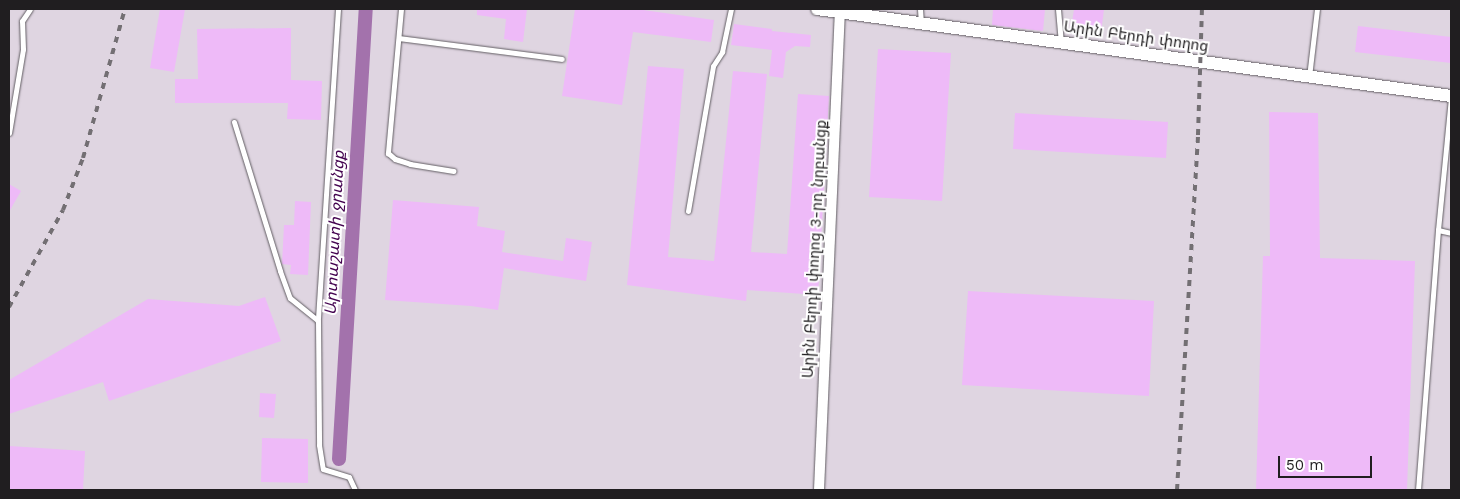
<!DOCTYPE html>
<html>
<head>
<meta charset="utf-8">
<style>
  body { margin:0 }
  #map { position:relative; width:1460px; height:499px; overflow:hidden; background:#e8e3e9; font-family:"Work Sans","Noto Sans Armenian",sans-serif }
  div>[style] { position:absolute }
  .built>* { inset:0; background:#dfd5e1 }
  .canal>* { height:14px; margin:-7px; padding:0 7px; transform-origin:7px; border-radius:7px; background:#a372ac }
  .building>* { inset:0; background:#eebaf8 }
  .roads { filter:drop-shadow(0 0 1px #625e63) drop-shadow(0 0 1px #625e63) }
  .service>* { height:5px; margin:-2.5px; padding:0 2.5px; transform-origin:2.5px; border-radius:2.5px; background:#fff }
  .minor>* { height:10px; margin:-5px; padding:0 5px; transform-origin:5px; border-radius:5px; background:#fff }
  .tertiary>* { height:12px; margin:-6px; padding:0 6px; transform-origin:6px; border-radius:6px; background:#fff }
  .rail>* { height:4px; margin-top:-2px; transform-origin:0; background:repeating-linear-gradient(90deg,#736f73 0 6px,transparent 0 12px) }
  span { translate:-50% -50%; white-space:nowrap; text-align:center; line-height:1.15; -webkit-text-stroke:4px #fff; paint-order:stroke }
  .street-label { font-size:15px; color:#201e20 }
  .water-label { font-size:16px; color:#43024f; font-style:italic }
  .frame { position:absolute; inset:0; border:10px solid #201e20; pointer-events:none }
  .scale { position:absolute; left:1278px; top:456px; width:94px; height:22px; box-sizing:border-box; border:2px solid #201e20; border-top:0; padding-left:6px; font-size:15px; line-height:18px; white-space:nowrap; color:#201e20; -webkit-text-stroke:4px #fff; paint-order:stroke }
</style>
</head>
<body>
<div id="map">
  <div class="built">
    <div style="clip-path:polygon(9px 9px,1451px 9px,1451px 490px,9px 490px)"></div>
  </div>
  <div class="canal">
    <div style="left:339px;top:459px;width:451px;rotate:-86.6deg"></div>
  </div>
  <div class="building">
    <div style="clip-path:polygon(160px 9px,185px 9px,174px 72px,150px 68px)"></div>
    <div style="clip-path:polygon(477px 9px,527px 9px,523px 42px,504px 39px,506px 19px,477px 15px)"></div>
    <div style="clip-path:polygon(575px 9px,636px 9px,714px 20px,711px 42px,633px 32px,622px 105px,562px 96px)"></div>
    <div style="clip-path:polygon(993px 9px,1045px 9px,1043px 31px,992px 25px)"></div>
    <div style="clip-path:polygon(1074px 9px,1104px 9px,1101px 34px,1071px 30px)"></div>
    <div style="clip-path:polygon(734px 24px,772px 29px,772px 31px,811px 35px,810px 47px,795px 46px,786px 52px,783px 78px,769px 76px,772px 50px,731px 45px)"></div>
    <div style="clip-path:polygon(1358px 26px,1451px 37px,1451px 63px,1355px 52px)"></div>
    <div style="clip-path:polygon(291px 28px,291px 80px,322px 81px,321px 120px,287px 119px,288px 103px,175px 103px,175px 79px,198px 79px,197px 29px)"></div>
    <div style="clip-path:polygon(878px 49px,951px 53px,942px 201px,869px 197px)"></div>
    <div style="clip-path:polygon(648px 66px,684px 69px,668px 257px,714px 261px,733px 71px,767px 74px,751px 252px,787px 254px,798px 94px,829px 96px,818px 295px,747px 290px,746px 301px,627px 285px)"></div>
    <div style="clip-path:polygon(1269px 112px,1318px 113px,1320px 258px,1415px 261px,1407px 490px,1256px 490px,1263px 256px,1270px 256px)"></div>
    <div style="clip-path:polygon(1015px 113px,1168px 122px,1166px 158px,1013px 149px)"></div>
    <div style="clip-path:polygon(9px 184px,21px 191px,9px 212px)"></div>
    <div style="clip-path:polygon(393px 200px,479px 207px,477px 226px,505px 231px,502px 252px,563px 261px,566px 238px,592px 242px,586px 281px,504px 268px,498px 310px,471px 306px,385px 300px)"></div>
    <div style="clip-path:polygon(295px 201px,311px 202px,308px 275px,290px 274px,291px 265px,282px 264px,284px 225px,294px 225px)"></div>
    <div style="clip-path:polygon(968px 291px,1154px 301px,1149px 396px,962px 385px)"></div>
    <div style="clip-path:polygon(265px 297px,281px 341px,109px 401px,103px 382px,9px 414px,9px 380px,148px 299px,239px 306px)"></div>
    <div style="clip-path:polygon(260px 393px,276px 394px,274px 418px,259px 417px)"></div>
    <div style="clip-path:polygon(262px 438px,308px 439px,308px 483px,261px 482px)"></div>
    <div style="clip-path:polygon(10px 446px,85px 451px,83px 490px,9px 490px)"></div>
  </div>
  <div class="roads">
    <div class="service">
      <div style="left:338px;top:9px;width:313px;rotate:93.7deg"></div>
      <div style="left:318px;top:321px;width:124px;rotate:89.5deg"></div>
      <div style="left:319px;top:445px;width:24px;rotate:81deg"></div>
      <div style="left:323px;top:469px;width:27px;rotate:17deg"></div>
      <div style="left:349px;top:477px;width:14px;rotate:65deg"></div>
      <div style="left:401px;top:9px;width:145px;rotate:95.2deg"></div>
      <div style="left:388px;top:153px;width:9px;rotate:41deg"></div>
      <div style="left:395px;top:159px;width:16px;rotate:18deg"></div>
      <div style="left:410px;top:164px;width:44px;rotate:9.2deg"></div>
      <div style="left:920px;top:9px;width:14px;rotate:86deg"></div>
      <div style="left:1058px;top:9px;width:32px;rotate:85deg"></div>
      <div style="left:399px;top:38px;width:164px;rotate:7.3deg"></div>
      <div style="left:1309px;top:77px;width:68px;rotate:-83.3deg"></div>
      <div style="left:234px;top:122px;width:156px;rotate:72.8deg"></div>
      <div style="left:280px;top:271px;width:29px;rotate:70deg"></div>
      <div style="left:290px;top:298px;width:36px;rotate:39deg"></div>
      <div style="left:9px;top:133px;width:85px;rotate:-80.5deg"></div>
      <div style="left:23px;top:49px;width:28px;rotate:-92deg"></div>
      <div style="left:22px;top:21px;width:14px;rotate:-56deg"></div>
      <div style="left:688px;top:211px;width:147px;rotate:-80.2deg"></div>
      <div style="left:713px;top:66px;width:17px;rotate:-57deg"></div>
      <div style="left:722px;top:52px;width:44px;rotate:-78.2deg"></div>
      <div style="left:1438px;top:230px;width:13px;rotate:13deg"></div>
      <div style="left:1418px;top:490px;width:261px;rotate:-85.6deg"></div>
      <div style="left:1438px;top:230px;width:134px;rotate:-84.4deg"></div>
    </div>
    <div class="minor">
      <div style="left:819px;top:490px;width:481px;rotate:-87.5deg"></div>
    </div>
    <div class="tertiary">
      <div style="left:817px;top:9px;width:640px;rotate:7.81deg"></div>
    </div>
  </div>
  <div class="rail">
    <div style="left:9px;top:307px;width:111px;rotate:-60.9deg"></div>
    <div style="left:63px;top:210px;width:56px;rotate:-69deg"></div>
    <div style="left:83px;top:158px;width:155px;rotate:-74.3deg"></div>
    <div style="left:1177px;top:490px;width:356px;rotate:-86.6deg"></div>
    <div style="left:1198px;top:135px;width:126px;rotate:-88.2deg"></div>
  </div>
  <div class="street-label">
    <span style="left:1136px;top:37px;rotate:8deg">Արին Բերդի փողոց</span>
    <span style="left:815px;top:249px;rotate:-87deg">Արին Բերդի փողոց 3-րդ նրբանցք</span>
  </div>
  <div class="water-label">
    <span style="left:335px;top:233px;rotate:-87deg">Արտաշատի ջրանցք</span>
  </div>
  <div class="frame"></div>
  <div class="scale">50 m</div>
</div>
</body>
</html>
